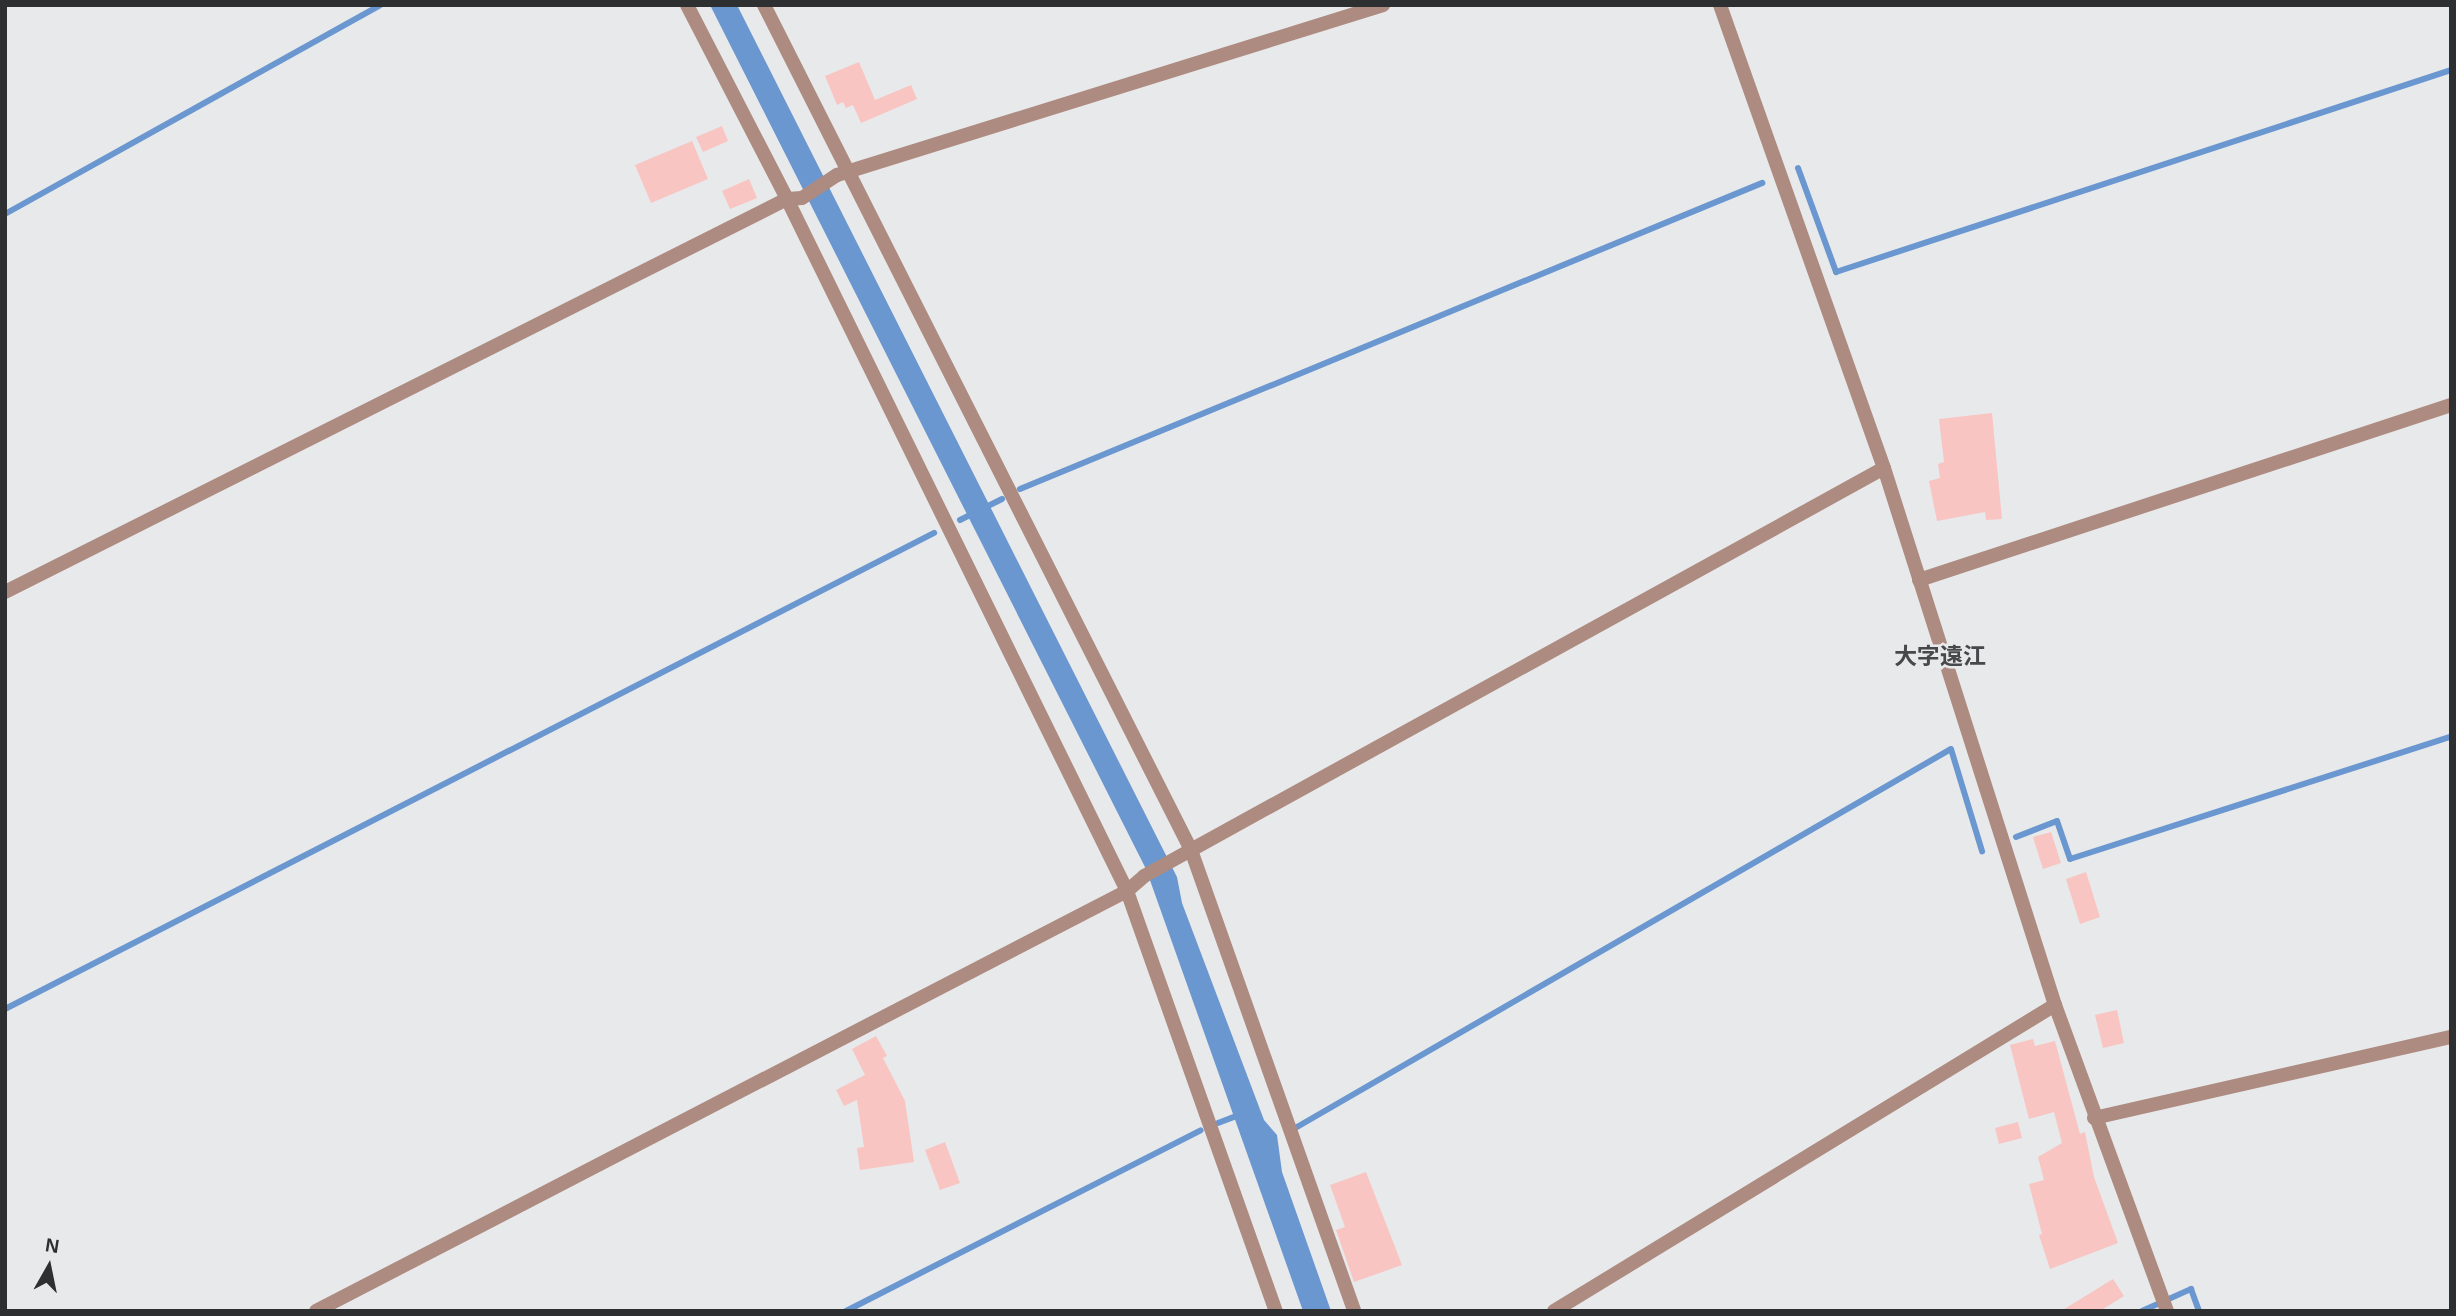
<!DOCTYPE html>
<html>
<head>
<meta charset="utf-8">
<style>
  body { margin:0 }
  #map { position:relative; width:2456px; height:1316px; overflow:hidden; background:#e8e9eb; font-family:Helvetica,"Noto Sans JP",sans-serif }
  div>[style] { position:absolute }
  .water>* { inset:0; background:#6b97d0 }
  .stream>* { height:6px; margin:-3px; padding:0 3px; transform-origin:3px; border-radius:3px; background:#6b97d0 }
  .building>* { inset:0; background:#f8c5c2 }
  .minor>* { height:14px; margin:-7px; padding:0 7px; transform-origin:7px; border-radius:7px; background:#ad8b80 }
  span { translate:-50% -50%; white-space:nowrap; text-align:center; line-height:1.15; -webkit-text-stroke:5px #e8e9eb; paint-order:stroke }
  .quarter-label { font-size:23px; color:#47484a; font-weight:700 }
  .frame { position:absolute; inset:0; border:7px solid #2e2f30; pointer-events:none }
  .north { position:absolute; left:14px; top:1232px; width:70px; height:70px; -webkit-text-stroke:5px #e8e9eb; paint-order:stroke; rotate:9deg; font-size:19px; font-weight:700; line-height:28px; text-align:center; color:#2e2f30 }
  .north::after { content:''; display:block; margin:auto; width:24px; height:32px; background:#2e2f30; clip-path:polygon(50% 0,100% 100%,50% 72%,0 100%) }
</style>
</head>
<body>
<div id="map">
  <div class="water">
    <div style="clip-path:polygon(710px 5px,737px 5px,1177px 877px,1182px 903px,1264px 1120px,1277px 1135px,1282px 1172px,1331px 1311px,1303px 1311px,1146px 869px)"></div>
  </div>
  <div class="stream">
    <div style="left:1798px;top:168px;width:111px;rotate:69.9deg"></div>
    <div style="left:1836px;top:272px;width:647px;rotate:-18.18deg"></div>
    <div style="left:5px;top:214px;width:429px;rotate:-29.1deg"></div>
    <div style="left:1020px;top:489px;width:803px;rotate:-22.41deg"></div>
    <div style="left:960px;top:520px;width:47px;rotate:-26.6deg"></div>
    <div style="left:2016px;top:837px;width:44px;rotate:-21.3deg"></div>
    <div style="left:2057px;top:821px;width:40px;rotate:71.1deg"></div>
    <div style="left:2070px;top:859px;width:400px;rotate:-17.8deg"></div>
    <div style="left:5px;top:1009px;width:1044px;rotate:-27.13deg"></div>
    <div style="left:1218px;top:1123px;width:22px;rotate:-21deg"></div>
    <div style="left:1297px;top:1127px;width:755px;rotate:-30.03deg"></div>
    <div style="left:1951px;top:749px;width:107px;rotate:73.1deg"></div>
    <div style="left:846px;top:1311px;width:398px;rotate:-27deg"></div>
    <div style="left:2142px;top:1311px;width:54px;rotate:-24.2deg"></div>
    <div style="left:2191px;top:1289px;width:23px;rotate:70deg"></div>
  </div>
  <div class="building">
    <div style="clip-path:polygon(859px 62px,875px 100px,911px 85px,917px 99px,861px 123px,853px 105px,846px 108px,843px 102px,837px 105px,825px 76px)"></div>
    <div style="clip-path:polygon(722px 126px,728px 141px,703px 152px,696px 137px)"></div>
    <div style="clip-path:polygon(692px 141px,708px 179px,651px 203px,635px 165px)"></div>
    <div style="clip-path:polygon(749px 179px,757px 198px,730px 209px,722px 191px)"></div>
    <div style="clip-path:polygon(1992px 413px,2002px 519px,1986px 520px,1985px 512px,1937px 521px,1929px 481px,1940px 478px,1938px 464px,1944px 462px,1939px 419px)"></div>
    <div style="clip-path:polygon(2051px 832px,2061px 863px,2043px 869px,2033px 837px)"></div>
    <div style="clip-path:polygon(2086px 872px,2100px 917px,2080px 924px,2066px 879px)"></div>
    <div style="clip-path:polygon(2117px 1010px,2124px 1043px,2103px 1048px,2095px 1015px)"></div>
    <div style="clip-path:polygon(876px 1036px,887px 1056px,883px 1058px,905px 1101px,914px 1162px,860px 1170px,857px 1148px,864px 1147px,857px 1100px,844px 1106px,836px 1090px,865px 1075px,852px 1049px)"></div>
    <div style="clip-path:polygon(2033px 1039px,2035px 1046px,2055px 1041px,2080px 1134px,2085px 1132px,2094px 1177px,2118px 1243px,2050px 1269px,2039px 1235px,2042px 1234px,2029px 1184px,2044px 1180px,2038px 1157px,2062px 1143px,2054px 1112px,2029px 1119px,2010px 1045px)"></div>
    <div style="clip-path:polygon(2018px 1122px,2022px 1138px,1999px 1144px,1995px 1128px)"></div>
    <div style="clip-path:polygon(945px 1142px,960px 1183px,940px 1190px,925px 1150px)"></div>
    <div style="clip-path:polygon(1366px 1172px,1402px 1265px,1354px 1282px,1336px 1230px,1345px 1227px,1330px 1185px)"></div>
    <div style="clip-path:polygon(2113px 1279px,2124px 1296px,2100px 1311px,2061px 1311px)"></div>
  </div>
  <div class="minor">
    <div style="left:687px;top:5px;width:218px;rotate:62.7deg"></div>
    <div style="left:787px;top:199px;width:771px;rotate:63.83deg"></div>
    <div style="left:1127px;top:891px;width:446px;rotate:70.5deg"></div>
    <div style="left:764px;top:5px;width:947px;rotate:63.19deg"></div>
    <div style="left:1191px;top:850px;width:489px;rotate:70.5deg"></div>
    <div style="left:1720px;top:5px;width:491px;rotate:70.5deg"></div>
    <div style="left:1884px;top:468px;width:564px;rotate:72.34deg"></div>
    <div style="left:2055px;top:1005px;width:326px;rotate:69.9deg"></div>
    <div style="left:1919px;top:580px;width:560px;rotate:-18.21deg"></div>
    <div style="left:5px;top:592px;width:875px;rotate:-26.68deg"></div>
    <div style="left:787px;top:199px;width:15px;rotate:-4deg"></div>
    <div style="left:802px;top:198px;width:42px;rotate:-33.3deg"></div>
    <div style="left:837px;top:175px;width:572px;rotate:-17.29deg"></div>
    <div style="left:2094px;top:1118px;width:366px;rotate:-12.8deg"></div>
    <div style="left:316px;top:1311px;width:913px;rotate:-27.38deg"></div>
    <div style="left:1127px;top:891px;width:23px;rotate:-41deg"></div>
    <div style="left:1144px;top:876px;width:54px;rotate:-29deg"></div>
    <div style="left:1191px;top:850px;width:791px;rotate:-28.86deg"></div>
    <div style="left:1554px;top:1311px;width:587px;rotate:-31.42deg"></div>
  </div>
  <div class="quarter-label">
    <span style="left:1940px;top:656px">大字遠江</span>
  </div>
  <div class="frame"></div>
  <div class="north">N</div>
</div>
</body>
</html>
